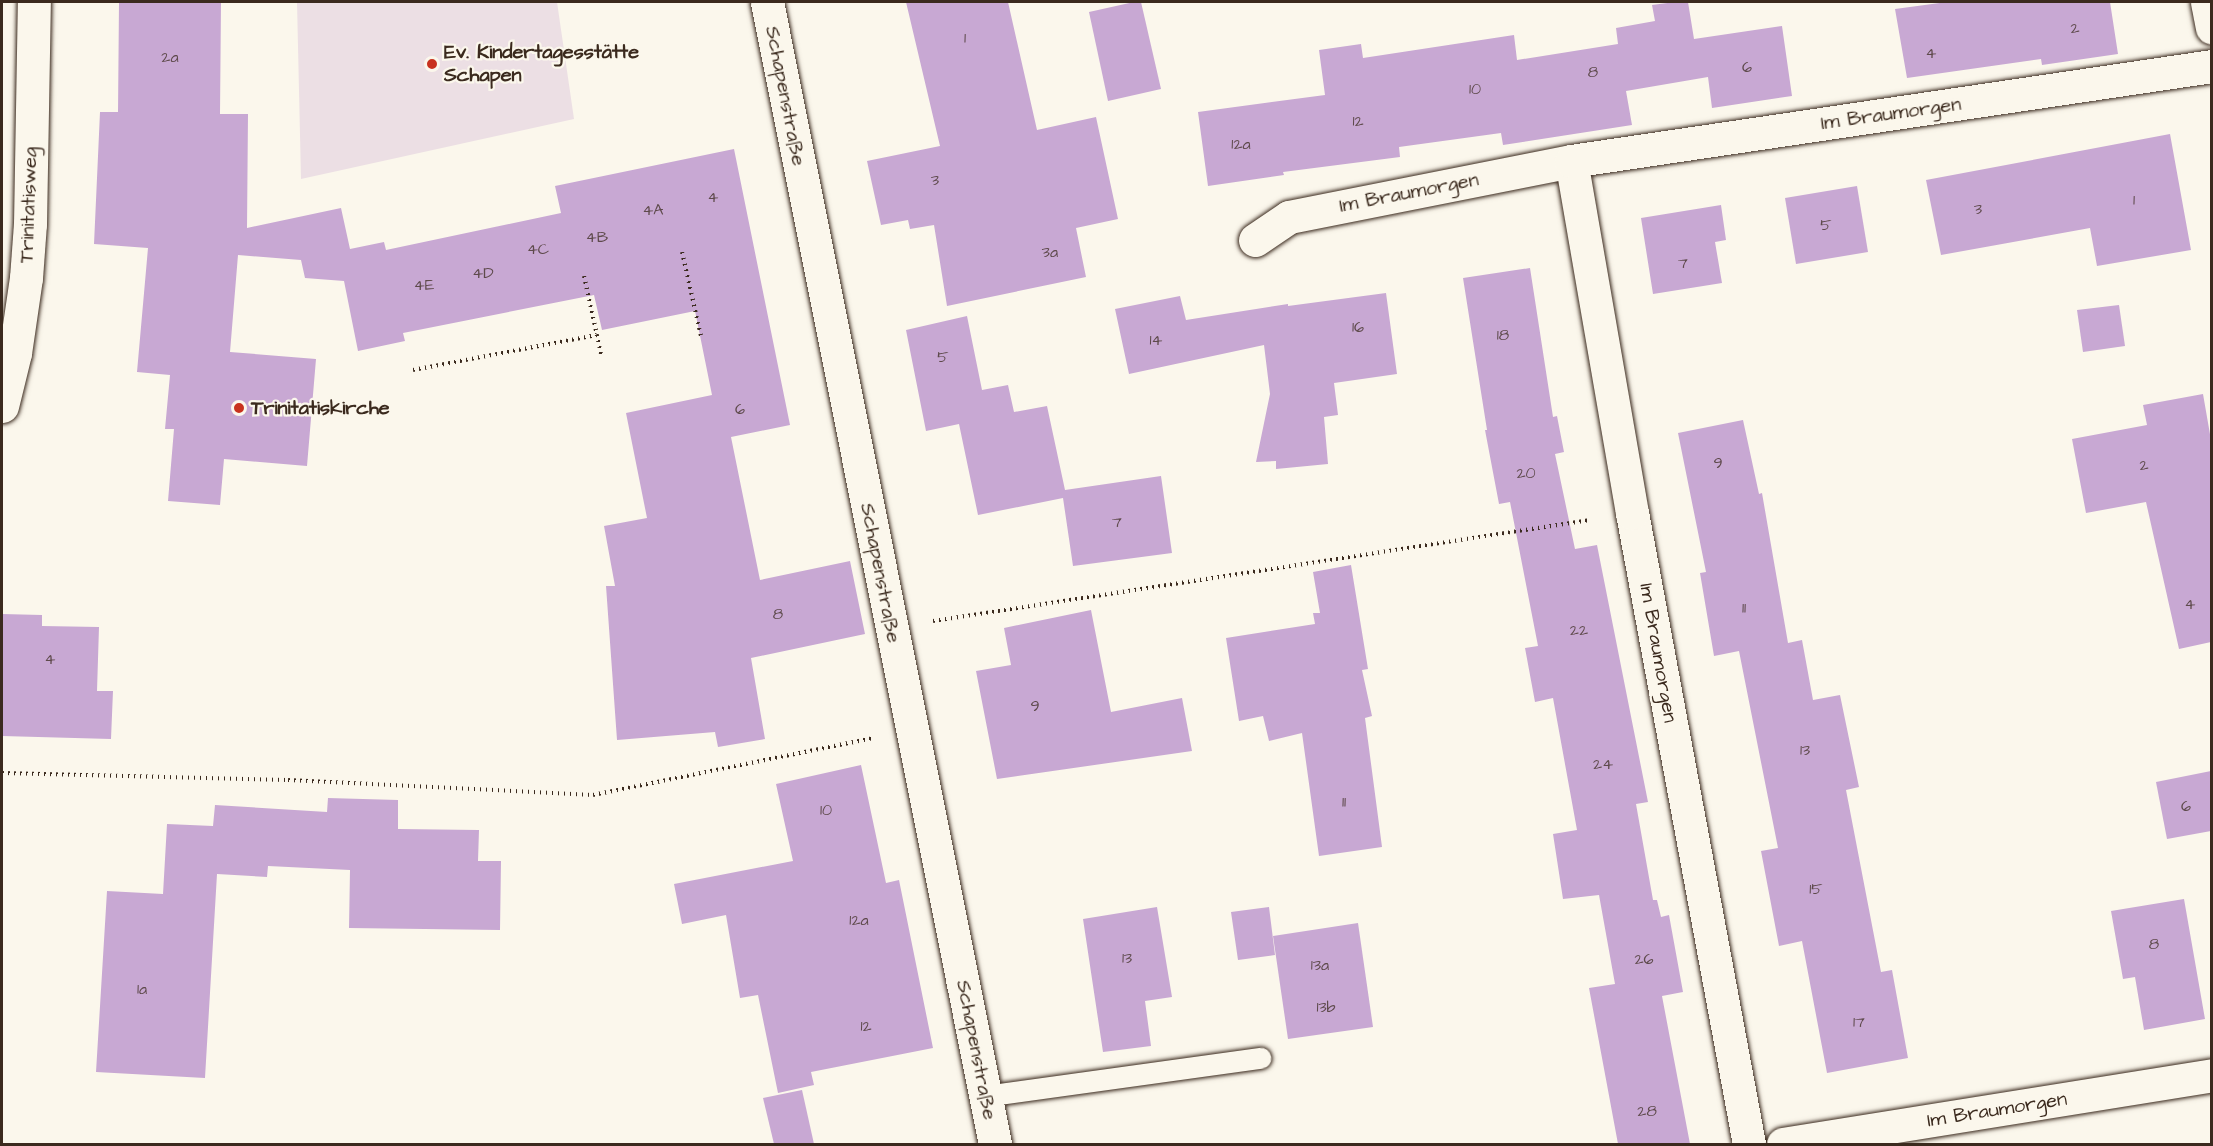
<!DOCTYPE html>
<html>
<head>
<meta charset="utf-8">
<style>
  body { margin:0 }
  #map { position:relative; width:2213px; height:1146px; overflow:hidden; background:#fbf7ec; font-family:"Architects Daughter",sans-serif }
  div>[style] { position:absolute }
  .built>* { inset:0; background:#ecdfe4 }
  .building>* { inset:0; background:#c8a8d3 }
  .path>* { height:4px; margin-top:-2px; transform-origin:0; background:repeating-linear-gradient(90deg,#3b2a1e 0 1.5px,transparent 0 6px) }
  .roads { filter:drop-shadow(0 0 2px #3b2a1e) drop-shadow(0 0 2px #3b2a1e) }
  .service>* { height:21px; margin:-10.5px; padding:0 10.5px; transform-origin:10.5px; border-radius:10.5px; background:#fbf7ec }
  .minor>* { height:33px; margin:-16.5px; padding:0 16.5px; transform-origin:16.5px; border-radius:16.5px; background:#fbf7ec }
  .tertiary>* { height:33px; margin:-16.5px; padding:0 16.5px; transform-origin:16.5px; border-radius:16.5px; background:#fbf7ec }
  .dots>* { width:16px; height:16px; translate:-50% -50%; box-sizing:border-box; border:3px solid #fbf7ec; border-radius:50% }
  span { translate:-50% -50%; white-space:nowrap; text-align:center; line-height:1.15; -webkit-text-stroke:4.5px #fbf7ec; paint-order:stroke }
  .number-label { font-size:16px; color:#5e4a4b }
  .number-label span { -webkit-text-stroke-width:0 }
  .poi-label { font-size:20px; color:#3b2a1e; font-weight:700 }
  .left { translate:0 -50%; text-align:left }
  .street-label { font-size:20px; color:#3b2a1e }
  .frame { position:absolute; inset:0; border:3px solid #3b2a1e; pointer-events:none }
</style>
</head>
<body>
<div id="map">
  <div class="built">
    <div style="clip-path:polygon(297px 2px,557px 2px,574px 119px,301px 179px)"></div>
  </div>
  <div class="building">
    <div style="clip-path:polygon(119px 2px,221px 2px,220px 114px,248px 114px,247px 228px,341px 208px,350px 249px,384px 242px,386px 250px,561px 213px,555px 186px,734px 149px,790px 425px,731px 437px,760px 580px,850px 561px,865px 634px,751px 658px,765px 739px,718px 747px,715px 732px,617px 740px,606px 586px,615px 586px,604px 526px,647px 518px,626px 413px,712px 395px,695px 311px,602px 330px,594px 295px,403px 333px,405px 341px,358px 351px,344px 281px,305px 278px,301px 260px,238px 255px,230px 352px,316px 359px,307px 466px,224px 459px,220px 505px,168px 501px,174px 429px,165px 429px,170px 375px,137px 372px,148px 248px,94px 244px,100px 112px,118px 112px)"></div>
    <div style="clip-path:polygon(906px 2px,1008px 2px,1037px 130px,1096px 117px,1118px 219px,1076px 228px,1086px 277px,947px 306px,934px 225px,910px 229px,908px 220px,881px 225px,867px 161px,940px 146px)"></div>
    <div style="clip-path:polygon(1134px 2px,1141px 2px,1161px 89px,1108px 101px,1089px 12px)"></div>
    <div style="clip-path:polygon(1675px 2px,1688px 2px,1694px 39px,1782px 26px,1792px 96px,1712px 108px,1708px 77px,1626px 91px,1632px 125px,1503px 145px,1501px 133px,1399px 147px,1400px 157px,1283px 172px,1284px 175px,1208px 186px,1198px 112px,1325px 95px,1319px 50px,1361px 44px,1363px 58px,1514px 35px,1517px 60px,1618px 44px,1616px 28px,1655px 21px,1652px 5px)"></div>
    <div style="clip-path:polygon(1947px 2px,2110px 2px,2118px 54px,2042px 65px,2041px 59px,1907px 78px,1895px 9px)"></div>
    <div style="clip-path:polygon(2170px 134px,2191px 250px,2097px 266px,2090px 228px,1941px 255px,1926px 180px)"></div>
    <div style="clip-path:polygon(1857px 186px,1868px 252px,1796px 264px,1785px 198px)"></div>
    <div style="clip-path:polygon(1721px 205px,1726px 240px,1715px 242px,1722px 283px,1653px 294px,1641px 218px)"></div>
    <div style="clip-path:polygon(1530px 268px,1553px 417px,1557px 416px,1564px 452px,1555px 454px,1575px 549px,1597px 545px,1648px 802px,1636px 804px,1653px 900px,1657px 900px,1661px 917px,1669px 915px,1683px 992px,1662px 996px,1690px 1144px,1618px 1144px,1589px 988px,1615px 984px,1599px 895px,1563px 899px,1553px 834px,1577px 830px,1553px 698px,1535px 702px,1525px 648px,1538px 646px,1510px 502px,1499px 504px,1485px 430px,1487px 430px,1463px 278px)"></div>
    <div style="clip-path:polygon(1386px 293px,1397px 374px,1334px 383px,1338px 415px,1324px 417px,1328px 464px,1276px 469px,1276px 461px,1256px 462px,1270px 394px,1264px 345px,1129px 374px,1115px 309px,1180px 296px,1186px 320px,1288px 304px,1288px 306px)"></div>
    <div style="clip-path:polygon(2119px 305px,2125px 346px,2083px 352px,2077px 310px)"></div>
    <div style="clip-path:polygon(967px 316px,982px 390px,1008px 385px,1014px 412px,1047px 406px,1065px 490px,1161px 476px,1172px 553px,1073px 566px,1063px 498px,978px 515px,959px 424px,926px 431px,906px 330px)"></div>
    <div style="clip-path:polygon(2203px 394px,2211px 440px,2211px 642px,2179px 649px,2146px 502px,2086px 513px,2072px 439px,2147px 425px,2143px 405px)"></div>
    <div style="clip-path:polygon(1743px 420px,1759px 494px,1762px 493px,1788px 643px,1802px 640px,1813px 700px,1840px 695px,1859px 787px,1846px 790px,1881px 972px,1892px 970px,1908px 1058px,1827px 1073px,1802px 941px,1779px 946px,1761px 851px,1778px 848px,1739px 651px,1714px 656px,1700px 573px,1706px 572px,1678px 433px)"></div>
    <div style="clip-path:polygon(1351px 565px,1368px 669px,1362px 670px,1372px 716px,1365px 718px,1382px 847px,1319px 856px,1302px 733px,1269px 741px,1263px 716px,1239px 721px,1226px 638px,1315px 624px,1313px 613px,1320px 613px,1313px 572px)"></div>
    <div style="clip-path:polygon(1091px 610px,1111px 712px,1182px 698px,1192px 751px,997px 779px,976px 671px,1011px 665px,1004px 628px)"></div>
    <div style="clip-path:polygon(2px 614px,42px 615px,42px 626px,99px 627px,97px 691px,113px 691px,111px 739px,2px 736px)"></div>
    <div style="clip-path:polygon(861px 765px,886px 883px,899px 880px,933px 1048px,811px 1072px,814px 1085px,778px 1093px,758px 995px,740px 998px,726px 915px,682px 924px,674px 884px,793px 861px,776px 784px)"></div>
    <div style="clip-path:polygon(2211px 771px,2211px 831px,2167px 839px,2156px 782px)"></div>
    <div style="clip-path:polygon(328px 798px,398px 800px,398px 829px,479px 830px,478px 861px,501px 861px,500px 930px,349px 928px,350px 870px,268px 866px,267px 877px,217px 874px,205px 1078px,96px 1072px,107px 891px,163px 894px,167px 824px,213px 826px,215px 805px,327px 812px)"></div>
    <div style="clip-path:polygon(2184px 899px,2205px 1019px,2144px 1030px,2135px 977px,2123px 979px,2111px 911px)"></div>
    <div style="clip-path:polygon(1157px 907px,1172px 997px,1145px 1001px,1151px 1046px,1103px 1052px,1083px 919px)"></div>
    <div style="clip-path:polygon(1269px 907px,1275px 955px,1238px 960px,1231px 912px)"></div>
    <div style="clip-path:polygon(1358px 923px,1373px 1027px,1288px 1039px,1273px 936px)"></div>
    <div style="clip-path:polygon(802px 1090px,814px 1144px,774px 1144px,763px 1098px)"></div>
  </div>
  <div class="path">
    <div style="left:682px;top:252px;width:86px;rotate:77.3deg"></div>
    <div style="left:584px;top:276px;width:80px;rotate:77.7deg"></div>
    <div style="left:413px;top:370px;width:187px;rotate:-10.8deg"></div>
    <div style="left:933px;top:621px;width:665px;rotate:-8.74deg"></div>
    <div style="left:2px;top:773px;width:286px;rotate:1.4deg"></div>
    <div style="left:288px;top:780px;width:305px;rotate:2.8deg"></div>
    <div style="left:593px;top:795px;width:285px;rotate:-11.5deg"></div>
  </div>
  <div class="roads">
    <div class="service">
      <div style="left:985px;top:1096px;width:278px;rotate:-7.9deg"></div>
    </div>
    <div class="minor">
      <div style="left:2207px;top:2px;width:26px;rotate:79deg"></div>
      <div style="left:1255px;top:240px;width:41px;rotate:-34.1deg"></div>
      <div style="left:1289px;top:217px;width:288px;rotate:-11.2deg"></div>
      <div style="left:2px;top:406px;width:55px;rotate:-76.2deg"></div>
      <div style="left:15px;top:353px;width:76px;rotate:-81.7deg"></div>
      <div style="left:26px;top:278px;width:54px;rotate:-85.8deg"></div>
      <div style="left:30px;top:224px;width:222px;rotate:-89deg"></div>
      <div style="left:1749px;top:1144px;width:642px;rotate:-100.5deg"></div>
      <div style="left:1632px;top:513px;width:357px;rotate:-99.8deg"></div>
      <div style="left:1571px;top:161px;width:648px;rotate:-8.43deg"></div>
      <div style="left:1783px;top:1144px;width:435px;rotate:-9.1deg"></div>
    </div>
    <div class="tertiary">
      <div style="left:767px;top:2px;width:1165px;rotate:78.71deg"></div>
    </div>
  </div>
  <div class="dots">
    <div style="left:432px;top:64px;background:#c8321e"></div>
    <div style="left:239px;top:408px;background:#c8321e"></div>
  </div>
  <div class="number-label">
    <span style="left:2075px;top:28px">2</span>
    <span style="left:965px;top:38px">1</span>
    <span style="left:1931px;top:53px">4</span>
    <span style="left:170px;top:57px">2a</span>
    <span style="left:1747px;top:67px">6</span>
    <span style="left:1593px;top:72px">8</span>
    <span style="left:1475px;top:89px">10</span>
    <span style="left:1358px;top:121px">12</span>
    <span style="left:1241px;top:144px">12a</span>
    <span style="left:935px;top:180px">3</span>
    <span style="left:713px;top:197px">4</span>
    <span style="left:2134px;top:200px">1</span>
    <span style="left:1978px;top:209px">3</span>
    <span style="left:653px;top:210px">4A</span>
    <span style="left:1826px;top:225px">5</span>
    <span style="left:597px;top:237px">4B</span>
    <span style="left:538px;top:249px">4C</span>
    <span style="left:1050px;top:252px">3a</span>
    <span style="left:1683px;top:263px">7</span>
    <span style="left:483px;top:273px">4D</span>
    <span style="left:424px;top:285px">4E</span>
    <span style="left:1358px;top:327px">16</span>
    <span style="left:1503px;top:335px">18</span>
    <span style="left:1156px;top:340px">14</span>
    <span style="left:943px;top:357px">5</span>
    <span style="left:740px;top:409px">6</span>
    <span style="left:1718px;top:463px">9</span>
    <span style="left:2144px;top:465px">2</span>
    <span style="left:1526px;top:473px">20</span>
    <span style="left:1117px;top:522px">7</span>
    <span style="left:2190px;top:604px">4</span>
    <span style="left:1744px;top:608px">11</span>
    <span style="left:778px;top:614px">8</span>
    <span style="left:1579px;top:630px">22</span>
    <span style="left:50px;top:659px">4</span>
    <span style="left:1035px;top:706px">9</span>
    <span style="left:1805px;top:750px">13</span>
    <span style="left:1603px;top:764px">24</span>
    <span style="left:1344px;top:802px">11</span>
    <span style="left:2186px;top:806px">6</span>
    <span style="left:826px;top:810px">10</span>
    <span style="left:1816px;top:889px">15</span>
    <span style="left:859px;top:920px">12a</span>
    <span style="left:2154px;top:944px">8</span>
    <span style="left:1127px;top:958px">13</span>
    <span style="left:1644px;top:959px">26</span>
    <span style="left:1320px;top:965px">13a</span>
    <span style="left:142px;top:989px">1a</span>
    <span style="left:1326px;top:1007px">13b</span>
    <span style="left:1859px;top:1022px">17</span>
    <span style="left:866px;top:1026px">12</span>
    <span style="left:1647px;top:1111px">28</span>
  </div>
  <div class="poi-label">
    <span class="left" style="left:444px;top:64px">Ev. Kindertagesstätte<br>Schapen</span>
    <span class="left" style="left:251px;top:408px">Trinitatiskirche</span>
  </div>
  <div class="street-label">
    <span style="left:785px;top:96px;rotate:79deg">Schapenstraße</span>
    <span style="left:1891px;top:114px;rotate:-8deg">Im Braumorgen</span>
    <span style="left:1409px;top:193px;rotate:-11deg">Im Braumorgen</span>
    <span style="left:29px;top:205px;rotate:-88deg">Trinitatisweg</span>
    <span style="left:880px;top:573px;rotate:79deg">Schapenstraße</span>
    <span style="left:1658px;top:653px;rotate:80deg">Im Braumorgen</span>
    <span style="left:976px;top:1050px;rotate:79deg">Schapenstraße</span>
    <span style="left:1997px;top:1110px;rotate:-9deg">Im Braumorgen</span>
  </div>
  <div class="frame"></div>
</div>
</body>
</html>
